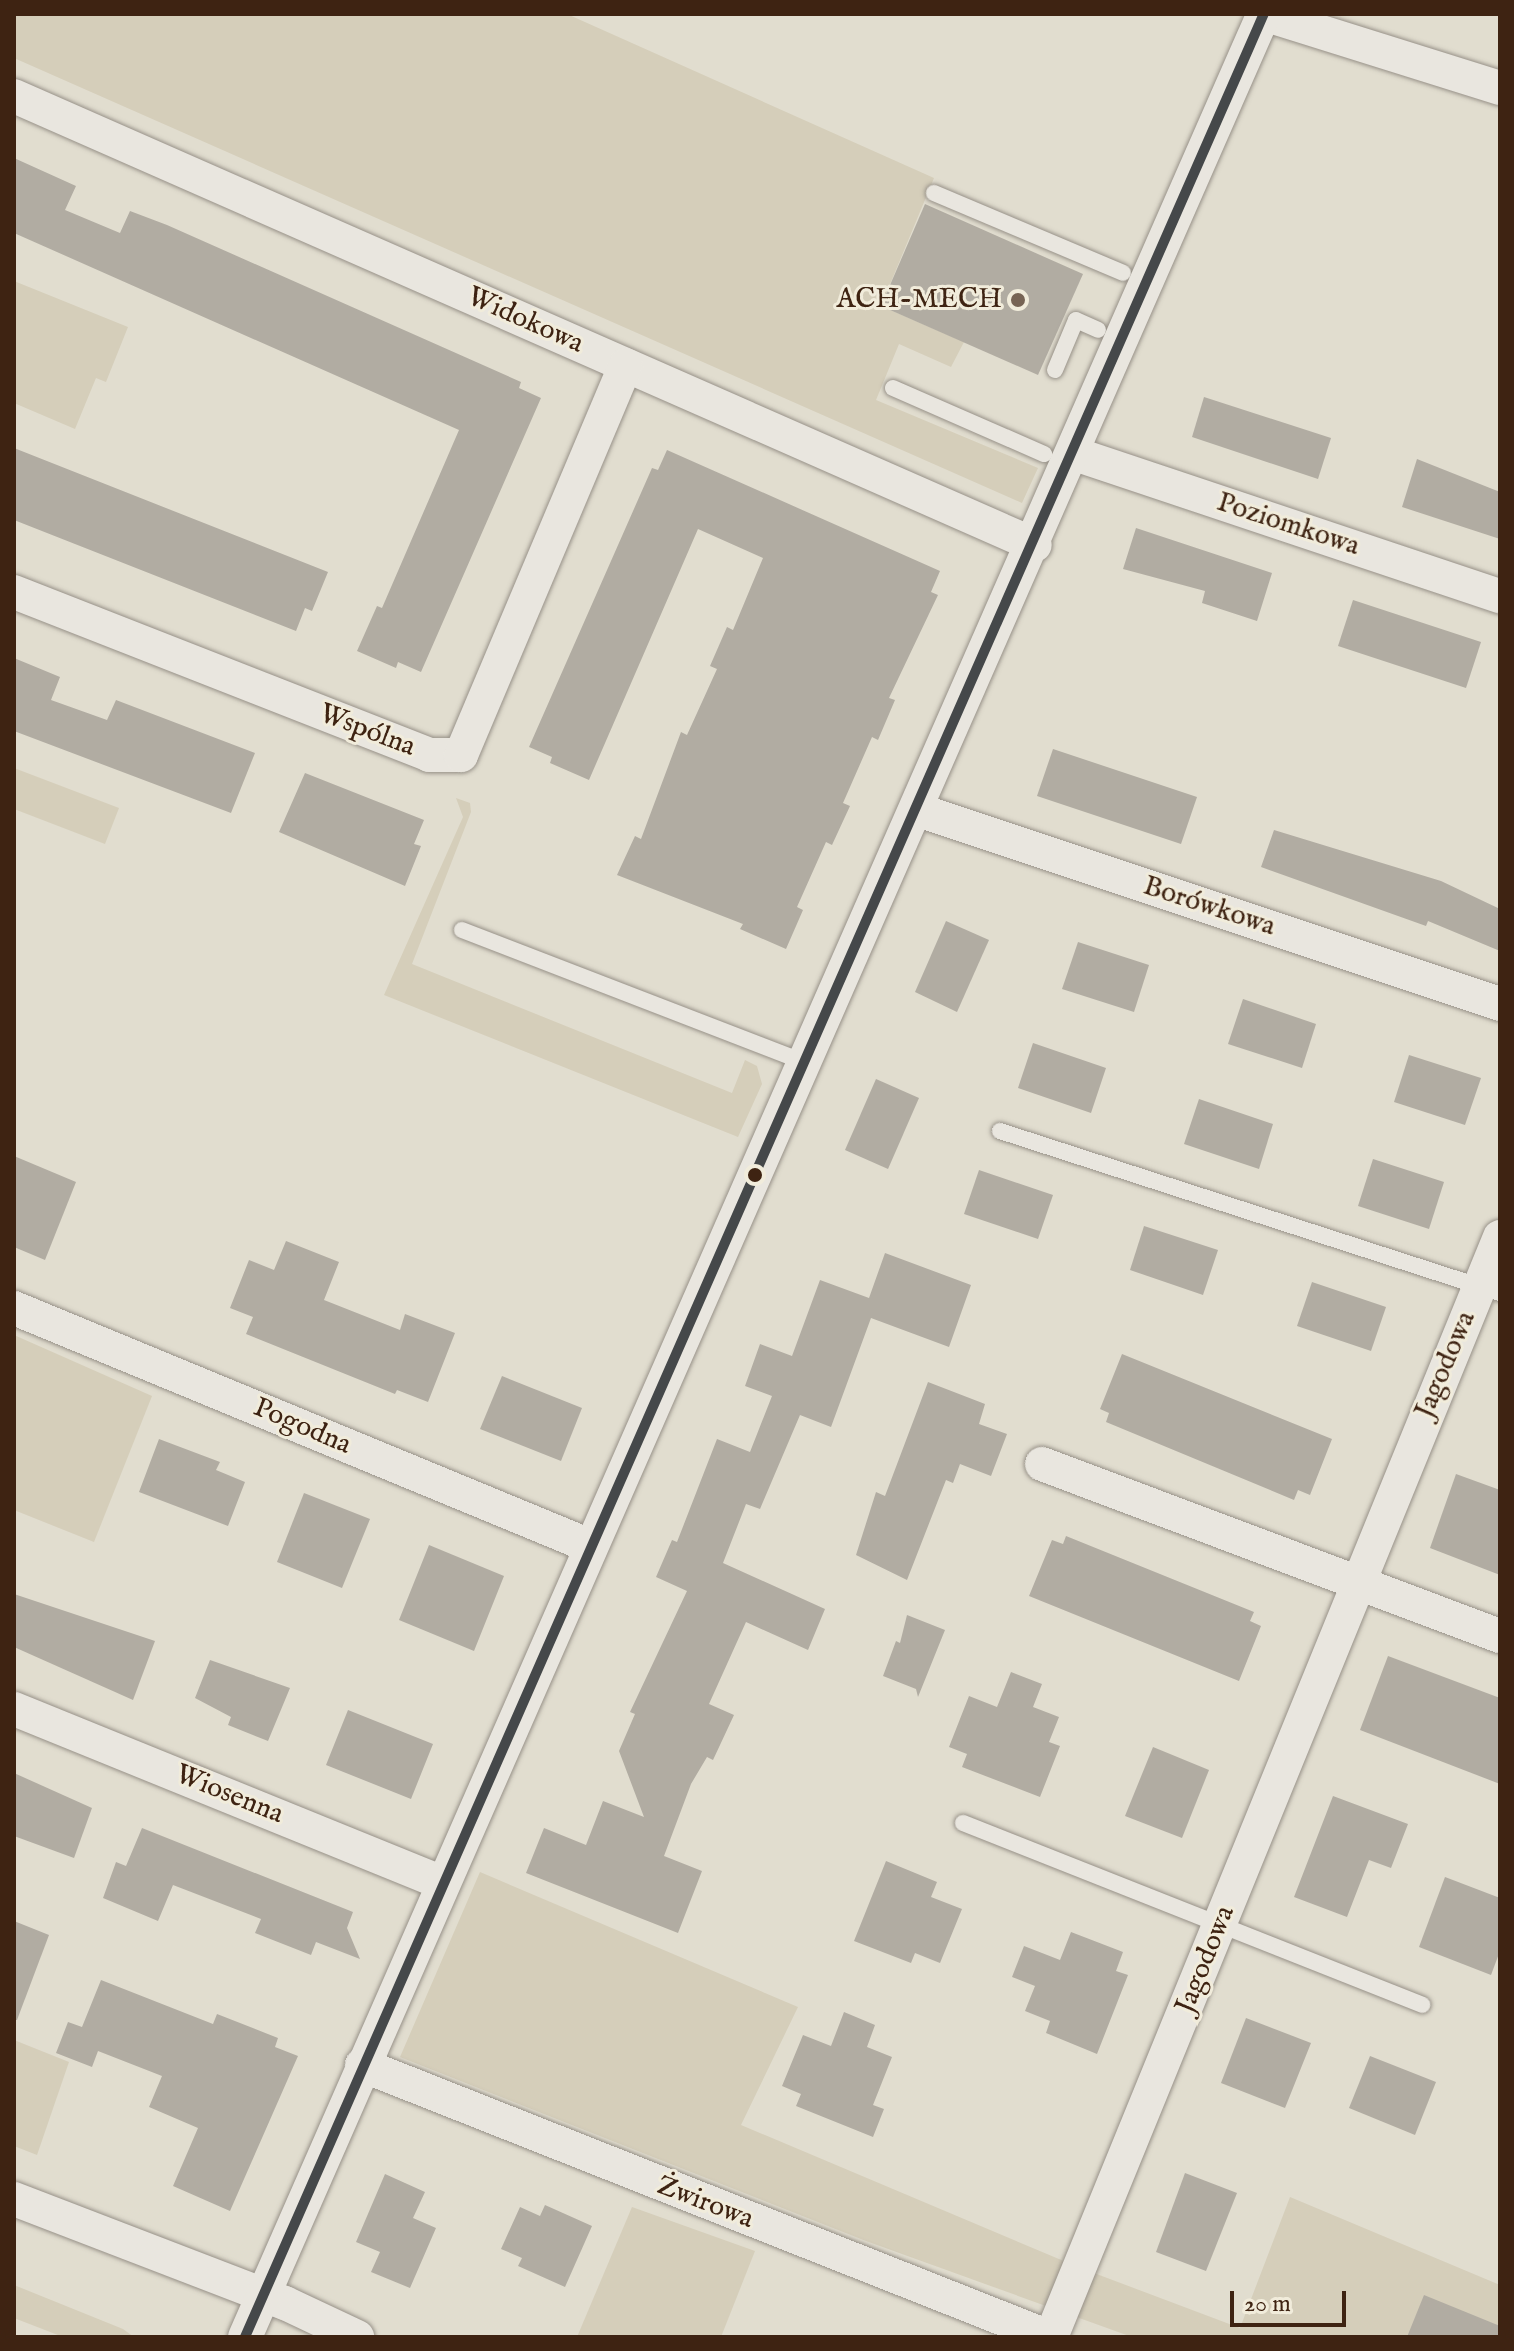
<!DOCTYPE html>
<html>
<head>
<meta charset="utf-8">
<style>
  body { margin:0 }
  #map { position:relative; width:1514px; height:2351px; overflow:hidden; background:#e1ddcf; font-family:"IM FELL English",serif }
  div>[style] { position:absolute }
  .green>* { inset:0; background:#d5ceba }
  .building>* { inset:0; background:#b1aca2 }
  .roads { filter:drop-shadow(0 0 2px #979188) drop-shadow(0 0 2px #979188) }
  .service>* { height:16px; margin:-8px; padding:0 8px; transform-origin:8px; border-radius:8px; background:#e9e6df }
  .minor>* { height:34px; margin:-17px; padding:0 17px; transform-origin:17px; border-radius:17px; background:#e9e6df }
  .bus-1>* { height:10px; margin:-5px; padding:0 5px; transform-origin:5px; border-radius:5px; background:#45484a }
  .dots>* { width:22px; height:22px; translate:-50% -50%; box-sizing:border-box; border:4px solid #f1ecdb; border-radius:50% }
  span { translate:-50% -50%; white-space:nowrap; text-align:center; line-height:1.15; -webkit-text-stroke:6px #f1ecdb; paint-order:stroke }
  .poi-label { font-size:28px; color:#3e2312 }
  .right { translate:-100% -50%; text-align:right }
  .street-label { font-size:28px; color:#3e2312 }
  .frame { position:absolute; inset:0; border:16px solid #3e2312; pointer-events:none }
  .scale { position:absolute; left:1230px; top:2291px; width:116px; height:36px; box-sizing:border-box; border:4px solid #3e2312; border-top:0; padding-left:10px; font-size:24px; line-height:28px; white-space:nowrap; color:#3e2312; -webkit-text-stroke:6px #f1ecdb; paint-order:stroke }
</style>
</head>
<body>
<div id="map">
  <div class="green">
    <div style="clip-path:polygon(14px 14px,567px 14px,934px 178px,881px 306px,964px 342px,951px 367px,899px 344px,876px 400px,1038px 468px,1022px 503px,14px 58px)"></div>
    <div style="clip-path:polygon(14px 281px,128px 327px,106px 382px,96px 378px,75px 429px,14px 403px)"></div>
    <div style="clip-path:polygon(14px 768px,119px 808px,105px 844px,14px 809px)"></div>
    <div style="clip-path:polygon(456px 798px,470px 803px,471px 812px,412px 964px,732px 1093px,745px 1060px,757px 1066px,762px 1084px,738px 1137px,384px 995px,463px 817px)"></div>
    <div style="clip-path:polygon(14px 1335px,152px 1396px,94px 1542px,14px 1510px)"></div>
    <div style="clip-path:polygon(480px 1872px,798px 2007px,741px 2125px,1078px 2267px,1240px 2328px,1290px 2197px,1500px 2285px,1500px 2337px,1132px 2337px,866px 2241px,400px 2057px)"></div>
    <div style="clip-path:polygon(14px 2040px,69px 2062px,37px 2155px,14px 2146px)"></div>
    <div style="clip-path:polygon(632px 2207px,755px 2251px,721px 2337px,577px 2337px)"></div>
    <div style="clip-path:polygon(14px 2285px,123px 2329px,134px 2337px,63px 2337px,14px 2318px)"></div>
  </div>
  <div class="building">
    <div style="clip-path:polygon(14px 158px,76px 186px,65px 210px,120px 233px,130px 211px,167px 225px,521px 382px,519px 388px,541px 398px,421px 672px,398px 662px,396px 668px,357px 651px,377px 606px,382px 608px,459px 430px,14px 233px)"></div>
    <div style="clip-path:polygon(925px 204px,1083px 274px,1038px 375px,881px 306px)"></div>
    <div style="clip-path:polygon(1204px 397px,1331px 438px,1318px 479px,1192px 437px)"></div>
    <div style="clip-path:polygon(14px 448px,328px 572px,312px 611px,305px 608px,296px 631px,14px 520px)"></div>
    <div style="clip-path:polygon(667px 450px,940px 571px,931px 592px,938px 595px,889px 698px,895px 700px,878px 740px,872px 737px,843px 803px,850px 806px,832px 845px,826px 842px,797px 907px,803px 910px,786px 949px,740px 929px,743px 924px,617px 875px,635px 836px,641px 839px,681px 732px,687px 735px,717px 669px,710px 666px,727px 627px,733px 630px,763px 558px,698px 529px,589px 780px,550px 763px,552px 757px,529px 747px,652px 468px,658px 470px)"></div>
    <div style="clip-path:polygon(1417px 459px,1500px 492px,1500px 539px,1402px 507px)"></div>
    <div style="clip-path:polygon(1136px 528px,1272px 573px,1257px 621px,1202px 603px,1205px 591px,1123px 569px)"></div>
    <div style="clip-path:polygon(1353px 600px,1481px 642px,1466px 688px,1338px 646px)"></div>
    <div style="clip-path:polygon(14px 658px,60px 677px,51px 700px,107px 720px,116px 700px,255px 753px,231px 813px,14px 731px)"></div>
    <div style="clip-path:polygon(1053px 749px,1197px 797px,1181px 844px,1037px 796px)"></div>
    <div style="clip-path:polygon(305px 773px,424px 820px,414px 844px,421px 846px,405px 886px,279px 832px)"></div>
    <div style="clip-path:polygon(1274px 830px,1441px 881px,1500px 909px,1500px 951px,1428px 921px,1426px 926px,1261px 867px)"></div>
    <div style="clip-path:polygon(946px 921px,989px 940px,957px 1012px,915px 992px)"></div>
    <div style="clip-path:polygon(1078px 942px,1149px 965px,1134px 1012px,1062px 989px)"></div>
    <div style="clip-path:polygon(1243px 999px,1316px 1024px,1302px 1068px,1228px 1044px)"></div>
    <div style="clip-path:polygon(1033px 1043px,1106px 1068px,1091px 1113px,1018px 1088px)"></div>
    <div style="clip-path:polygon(1409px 1055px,1481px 1078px,1465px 1125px,1394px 1102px)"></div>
    <div style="clip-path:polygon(876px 1079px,919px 1098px,888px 1169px,845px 1150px)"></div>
    <div style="clip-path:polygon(1199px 1099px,1273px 1124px,1259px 1169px,1184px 1144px)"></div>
    <div style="clip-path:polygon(14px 1156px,76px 1182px,45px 1260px,14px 1247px)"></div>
    <div style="clip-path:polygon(1373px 1159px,1444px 1182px,1429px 1229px,1358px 1206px)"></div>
    <div style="clip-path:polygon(979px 1170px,1053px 1195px,1038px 1239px,964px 1214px)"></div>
    <div style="clip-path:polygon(1144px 1226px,1218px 1250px,1203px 1295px,1130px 1270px)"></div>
    <div style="clip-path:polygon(286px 1241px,339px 1262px,324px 1300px,400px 1330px,405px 1314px,455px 1333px,428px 1402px,397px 1390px,395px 1394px,246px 1334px,253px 1317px,230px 1308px,249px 1260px,274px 1270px)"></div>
    <div style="clip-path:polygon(885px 1253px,971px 1285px,949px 1347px,871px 1318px,831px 1427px,800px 1415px,760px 1509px,746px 1504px,723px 1563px,825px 1609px,808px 1650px,746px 1622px,709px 1704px,734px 1715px,713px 1760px,707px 1757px,691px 1784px,664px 1856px,702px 1871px,678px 1933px,526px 1873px,544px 1828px,586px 1845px,603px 1801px,644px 1817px,619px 1751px,635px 1714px,630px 1712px,687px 1591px,656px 1577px,672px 1540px,677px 1542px,717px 1439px,750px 1452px,772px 1396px,745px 1386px,760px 1344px,792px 1356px,820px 1280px,869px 1298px)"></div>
    <div style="clip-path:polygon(1312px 1282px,1386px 1307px,1371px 1351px,1297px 1326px)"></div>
    <div style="clip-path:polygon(1122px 1354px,1332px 1439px,1310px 1495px,1298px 1490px,1294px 1500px,1106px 1422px,1109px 1413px,1100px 1409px)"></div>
    <div style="clip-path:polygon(502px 1376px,582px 1408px,561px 1461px,480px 1429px)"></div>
    <div style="clip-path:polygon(928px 1382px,985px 1404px,979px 1424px,1007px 1434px,991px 1476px,960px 1464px,953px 1483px,946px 1480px,907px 1580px,856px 1555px,876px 1492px,885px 1496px)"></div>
    <div style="clip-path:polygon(159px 1439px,220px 1462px,216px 1470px,245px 1482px,228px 1526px,139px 1492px)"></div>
    <div style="clip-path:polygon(1456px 1474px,1500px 1490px,1500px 1575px,1430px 1548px)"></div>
    <div style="clip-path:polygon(304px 1493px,370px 1519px,342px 1588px,277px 1562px)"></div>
    <div style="clip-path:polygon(1066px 1536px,1254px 1612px,1250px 1621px,1261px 1626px,1239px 1681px,1029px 1596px,1052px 1540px,1063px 1544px)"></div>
    <div style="clip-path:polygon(429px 1545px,504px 1576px,474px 1651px,399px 1620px)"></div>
    <div style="clip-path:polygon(14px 1594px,155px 1641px,133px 1700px,14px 1647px)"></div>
    <div style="clip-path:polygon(907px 1615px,945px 1630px,918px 1697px,916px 1689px,883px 1676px,896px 1641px,900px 1643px)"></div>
    <div style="clip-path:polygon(1388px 1656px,1500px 1698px,1500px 1784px,1360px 1730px)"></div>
    <div style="clip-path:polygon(210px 1660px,290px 1688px,268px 1741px,228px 1725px,231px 1717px,195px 1698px)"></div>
    <div style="clip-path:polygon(1011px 1672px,1042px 1684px,1033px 1707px,1059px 1717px,1049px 1742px,1060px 1746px,1040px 1797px,962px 1767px,967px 1754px,949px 1747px,969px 1696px,997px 1707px)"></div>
    <div style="clip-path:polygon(348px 1710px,433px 1744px,411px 1799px,326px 1765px)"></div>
    <div style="clip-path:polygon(1153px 1747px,1209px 1770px,1182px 1838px,1125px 1816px)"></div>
    <div style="clip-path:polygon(14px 1773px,92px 1808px,74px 1858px,14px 1836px)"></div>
    <div style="clip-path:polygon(1333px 1796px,1408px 1824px,1391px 1868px,1369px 1860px,1347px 1917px,1294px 1897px)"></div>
    <div style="clip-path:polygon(142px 1828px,353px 1912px,347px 1928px,360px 1959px,316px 1942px,311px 1955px,255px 1933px,261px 1919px,173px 1885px,158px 1921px,103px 1898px,116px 1862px,126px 1866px)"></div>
    <div style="clip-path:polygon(886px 1861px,937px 1882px,931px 1897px,962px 1909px,940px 1963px,915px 1953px,911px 1963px,854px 1941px)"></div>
    <div style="clip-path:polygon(1445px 1877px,1500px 1898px,1500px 1951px,1491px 1975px,1419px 1947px)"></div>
    <div style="clip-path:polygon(14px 1921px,49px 1935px,17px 2020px,14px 2020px)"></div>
    <div style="clip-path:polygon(1071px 1932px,1123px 1952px,1116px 1971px,1128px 1975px,1097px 2054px,1046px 2033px,1050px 2021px,1025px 2011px,1035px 1986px,1012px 1977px,1024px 1946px,1060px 1960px)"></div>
    <div style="clip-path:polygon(101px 1980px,213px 2024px,217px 2014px,278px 2038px,275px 2047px,298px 2056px,230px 2211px,173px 2186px,198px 2128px,149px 2107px,162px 2076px,98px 2051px,92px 2067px,56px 2053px,68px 2022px,82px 2027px)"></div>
    <div style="clip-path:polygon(844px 2012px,875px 2025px,867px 2047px,892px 2057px,873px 2105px,884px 2109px,873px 2137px,796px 2106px,801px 2094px,782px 2086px,803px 2035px,831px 2046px)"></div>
    <div style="clip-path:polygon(1246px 2018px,1311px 2043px,1285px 2108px,1221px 2083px)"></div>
    <div style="clip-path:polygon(1370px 2056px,1436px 2082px,1415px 2135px,1349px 2108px)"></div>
    <div style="clip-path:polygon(1185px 2173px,1237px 2193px,1206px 2271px,1156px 2252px)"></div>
    <div style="clip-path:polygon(385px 2174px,425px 2192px,413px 2218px,436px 2228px,410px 2288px,371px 2272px,380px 2252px,356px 2242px)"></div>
    <div style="clip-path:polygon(545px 2205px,592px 2226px,565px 2287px,518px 2266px,522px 2258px,501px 2249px,520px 2207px,540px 2216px)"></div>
    <div style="clip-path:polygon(1424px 2295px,1500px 2326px,1500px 2337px,1407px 2337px)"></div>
  </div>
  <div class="roads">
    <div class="service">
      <div style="left:934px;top:193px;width:205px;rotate:22.9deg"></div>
      <div style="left:1055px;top:370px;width:54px;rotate:-67.2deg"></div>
      <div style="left:1076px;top:320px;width:24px;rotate:24deg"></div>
      <div style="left:893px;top:388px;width:165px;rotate:23.6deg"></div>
      <div style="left:462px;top:930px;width:369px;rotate:21.1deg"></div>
      <div style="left:1000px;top:1131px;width:526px;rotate:17.95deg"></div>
      <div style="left:963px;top:1823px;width:494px;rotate:21.6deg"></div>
    </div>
    <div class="minor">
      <div style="left:1264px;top:14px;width:247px;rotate:17.4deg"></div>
      <div style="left:14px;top:96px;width:1115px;rotate:23.74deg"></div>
      <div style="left:1075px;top:454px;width:448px;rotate:18.5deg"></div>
      <div style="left:14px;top:592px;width:446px;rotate:21.4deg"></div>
      <div style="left:429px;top:755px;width:32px"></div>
      <div style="left:461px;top:755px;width:423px;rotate:-67.1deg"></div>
      <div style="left:918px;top:810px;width:613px;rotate:18.43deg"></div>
      <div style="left:14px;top:1308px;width:623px;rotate:22.45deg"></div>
      <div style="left:1042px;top:1464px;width:489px;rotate:20.6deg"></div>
      <div style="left:14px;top:1709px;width:463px;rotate:22.1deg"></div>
      <div style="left:362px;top:2065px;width:739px;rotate:21.6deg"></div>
      <div style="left:14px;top:2199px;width:290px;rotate:21deg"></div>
      <div style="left:285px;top:2303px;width:80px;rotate:25.3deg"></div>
      <div style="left:245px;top:2337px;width:2537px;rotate:-66.32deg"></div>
      <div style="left:1051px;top:2337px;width:1188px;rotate:-67.8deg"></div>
    </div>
  </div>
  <div class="bus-1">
    <div style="left:245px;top:2337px;width:2537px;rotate:-66.32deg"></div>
  </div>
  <div class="dots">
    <div style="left:1018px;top:300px;background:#776454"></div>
    <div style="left:755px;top:1175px;background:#3e2312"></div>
  </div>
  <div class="poi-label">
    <span class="right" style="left:1002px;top:300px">ACH-MECH</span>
  </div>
  <div class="street-label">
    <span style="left:525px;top:321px;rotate:24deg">Widokowa</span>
    <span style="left:1288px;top:525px;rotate:18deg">Poziomkowa</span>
    <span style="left:367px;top:731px;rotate:21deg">Wspólna</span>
    <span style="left:1209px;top:907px;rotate:18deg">Borówkowa</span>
    <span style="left:1446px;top:1365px;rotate:-67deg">Jagodowa</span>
    <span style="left:302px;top:1427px;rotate:23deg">Pogodna</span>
    <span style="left:229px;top:1795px;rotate:22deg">Wiosenna</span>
    <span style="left:1206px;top:1960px;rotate:-68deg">Jagodowa</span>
    <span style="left:705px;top:2203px;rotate:21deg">Żwirowa</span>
  </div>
  <div class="frame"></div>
  <div class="scale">20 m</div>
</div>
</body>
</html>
